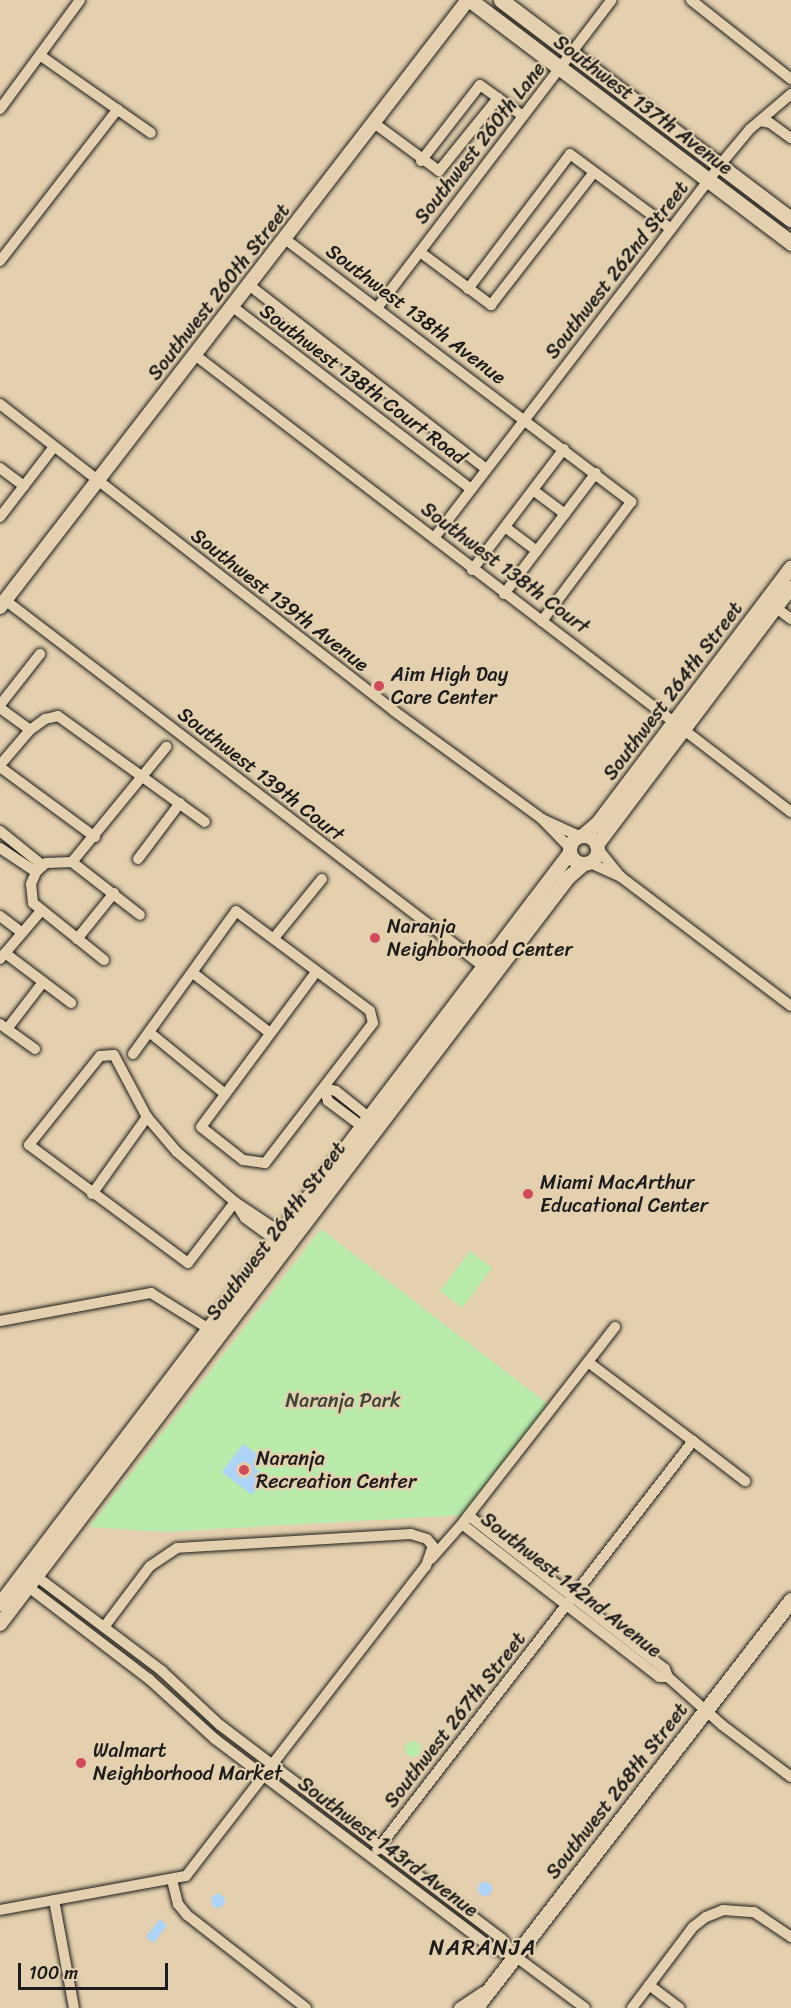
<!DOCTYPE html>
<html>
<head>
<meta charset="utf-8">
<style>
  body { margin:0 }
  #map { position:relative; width:791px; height:2008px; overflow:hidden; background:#e4d0ae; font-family:Sriracha,sans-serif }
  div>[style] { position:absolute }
  .green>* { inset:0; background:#b9ebab }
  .round { border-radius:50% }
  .water>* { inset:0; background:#add4f7 }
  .roads { filter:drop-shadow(0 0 2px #1c1c1c) drop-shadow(0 0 2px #1c1c1c) }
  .minor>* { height:10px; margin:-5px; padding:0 5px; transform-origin:5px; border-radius:5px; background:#e4d0ae }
  .tertiary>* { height:14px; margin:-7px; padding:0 7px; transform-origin:7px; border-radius:7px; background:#e4d0ae }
  .tertiary>.ring { margin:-7px; padding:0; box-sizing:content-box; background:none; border:14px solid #e4d0ae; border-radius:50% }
  .secondary>* { height:15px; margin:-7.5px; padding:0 7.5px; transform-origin:7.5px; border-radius:7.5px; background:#e4d0ae }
  .dots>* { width:16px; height:16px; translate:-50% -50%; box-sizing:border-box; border:3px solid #e4d0ae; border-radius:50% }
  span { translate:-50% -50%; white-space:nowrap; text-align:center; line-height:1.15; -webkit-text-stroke:4.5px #e4d0ae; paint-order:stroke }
  .street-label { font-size:20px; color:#1c1c1c }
  .poi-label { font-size:20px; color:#1c1c1c }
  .left { translate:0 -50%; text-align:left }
  .park-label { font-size:20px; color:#3b4539 }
  .quarter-label { font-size:22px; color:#1c1c1c; letter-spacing:1.5px }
  .scale { position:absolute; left:18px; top:1963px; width:150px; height:27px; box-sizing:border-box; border:3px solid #1c1c1c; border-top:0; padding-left:8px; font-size:18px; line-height:21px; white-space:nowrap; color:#1c1c1c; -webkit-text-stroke:4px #e4d0ae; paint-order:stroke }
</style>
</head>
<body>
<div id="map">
  <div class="green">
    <div style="clip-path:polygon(321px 1229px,549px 1405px,465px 1515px,165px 1532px,89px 1527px)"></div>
    <div style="clip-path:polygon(470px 1251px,492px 1268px,462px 1308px,440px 1291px)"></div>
    <div class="round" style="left:405px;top:1741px;width:16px;height:16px"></div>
  </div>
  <div class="water">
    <div style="clip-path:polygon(243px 1444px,261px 1457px,255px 1468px,266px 1477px,252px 1495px,222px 1472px)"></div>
    <div class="round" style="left:478px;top:1882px;width:14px;height:14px"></div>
    <div class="round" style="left:211px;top:1894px;width:14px;height:14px"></div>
    <div style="clip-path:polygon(160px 1919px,167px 1925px,154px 1943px,146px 1937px)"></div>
  </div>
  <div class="roads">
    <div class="minor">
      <div style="left:691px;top:0;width:127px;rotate:38.3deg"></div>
      <div style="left:41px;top:56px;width:134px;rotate:35deg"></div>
      <div style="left:0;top:109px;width:135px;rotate:-53.7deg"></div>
      <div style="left:760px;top:121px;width:10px;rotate:11deg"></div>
      <div style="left:770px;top:123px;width:26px;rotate:36deg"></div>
      <div style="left:374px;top:123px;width:81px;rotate:36.4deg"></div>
      <div style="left:439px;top:171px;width:94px;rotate:-51.1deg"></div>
      <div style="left:421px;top:161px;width:96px;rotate:-52.2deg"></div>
      <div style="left:480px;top:85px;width:53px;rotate:35.8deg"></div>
      <div style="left:285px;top:239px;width:435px;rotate:37.2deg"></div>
      <div style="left:631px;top:502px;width:149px;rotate:126.8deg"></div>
      <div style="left:420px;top:252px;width:89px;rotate:36.7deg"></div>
      <div style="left:491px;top:305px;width:168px;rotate:-52.2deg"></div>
      <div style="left:0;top:261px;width:192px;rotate:-52.2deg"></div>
      <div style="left:249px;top:285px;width:300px;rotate:37.8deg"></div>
      <div style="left:468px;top:289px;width:169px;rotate:-52.9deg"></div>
      <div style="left:570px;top:154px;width:126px;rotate:36.6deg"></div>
      <div style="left:233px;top:307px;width:300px;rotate:37.4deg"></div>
      <div style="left:377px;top:308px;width:387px;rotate:-52.7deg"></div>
      <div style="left:195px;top:355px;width:751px;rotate:37.48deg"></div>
      <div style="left:0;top:404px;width:499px;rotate:37.9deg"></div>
      <div style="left:394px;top:711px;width:183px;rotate:36.1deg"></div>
      <div style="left:542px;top:819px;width:40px;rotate:46deg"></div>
      <div style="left:0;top:468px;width:30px;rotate:37deg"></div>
      <div style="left:533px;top:490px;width:40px;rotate:37deg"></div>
      <div style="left:0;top:517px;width:88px;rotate:-52.4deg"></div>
      <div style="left:505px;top:527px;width:40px;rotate:37deg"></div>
      <div style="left:434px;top:538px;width:470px;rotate:-52.5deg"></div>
      <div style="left:720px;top:165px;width:47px;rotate:-50.2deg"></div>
      <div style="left:750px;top:129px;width:54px;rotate:-40.5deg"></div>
      <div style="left:472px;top:570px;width:152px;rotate:-52.8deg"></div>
      <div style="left:504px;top:594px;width:152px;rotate:-52.8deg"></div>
      <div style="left:5px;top:600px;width:608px;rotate:37.45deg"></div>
      <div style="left:771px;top:604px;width:25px;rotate:37deg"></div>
      <div style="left:0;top:705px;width:65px;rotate:-51.9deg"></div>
      <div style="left:0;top:708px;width:37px;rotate:36deg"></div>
      <div style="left:0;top:765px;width:46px;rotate:-49.4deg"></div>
      <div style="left:30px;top:730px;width:19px;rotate:-36deg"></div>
      <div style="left:45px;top:719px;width:13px;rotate:-13deg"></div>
      <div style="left:58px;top:716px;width:181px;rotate:35.8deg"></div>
      <div style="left:0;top:767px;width:118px;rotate:36.4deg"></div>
      <div style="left:542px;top:819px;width:41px;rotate:24.7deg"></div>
      <div style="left:0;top:831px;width:54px;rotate:39deg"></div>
      <div style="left:0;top:848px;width:43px;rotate:33.7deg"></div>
      <div style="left:598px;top:849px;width:36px;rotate:51deg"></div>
      <div style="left:621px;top:877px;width:213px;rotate:37.2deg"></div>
      <div style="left:138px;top:859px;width:70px;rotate:-53.1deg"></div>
      <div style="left:72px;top:862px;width:149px;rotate:-50.7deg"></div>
      <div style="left:590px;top:863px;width:34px;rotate:24deg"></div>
      <div style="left:0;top:916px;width:26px;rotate:37deg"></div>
      <div style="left:274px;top:938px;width:76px;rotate:-50.9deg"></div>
      <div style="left:77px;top:939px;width:59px;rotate:-51.2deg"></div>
      <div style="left:5px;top:953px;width:83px;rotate:37.1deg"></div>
      <div style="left:0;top:959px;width:63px;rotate:-49.5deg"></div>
      <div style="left:104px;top:960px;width:91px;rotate:-141.2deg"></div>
      <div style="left:33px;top:903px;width:19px;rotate:-96deg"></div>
      <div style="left:31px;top:884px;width:13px;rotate:-67deg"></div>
      <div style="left:36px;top:872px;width:13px;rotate:-42deg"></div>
      <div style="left:46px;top:863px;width:26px;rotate:-2deg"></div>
      <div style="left:72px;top:862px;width:86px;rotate:37.9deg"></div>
      <div style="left:193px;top:973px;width:98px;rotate:37.9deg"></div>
      <div style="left:0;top:1024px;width:43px;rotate:35.5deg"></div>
      <div style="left:7px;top:1029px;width:59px;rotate:-52.5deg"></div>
      <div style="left:149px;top:1032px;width:98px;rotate:39.2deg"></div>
      <div style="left:133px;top:1054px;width:176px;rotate:-54.2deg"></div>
      <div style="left:236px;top:911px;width:167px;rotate:36.7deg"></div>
      <div style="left:370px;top:1011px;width:12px;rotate:76deg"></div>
      <div style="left:373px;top:1023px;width:177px;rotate:127.6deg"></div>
      <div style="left:265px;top:1163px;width:22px;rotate:-172deg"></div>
      <div style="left:243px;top:1160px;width:53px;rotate:-141.8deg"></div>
      <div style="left:201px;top:1127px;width:194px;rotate:-53.4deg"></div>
      <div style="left:324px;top:1088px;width:14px;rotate:73deg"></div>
      <div style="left:328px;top:1101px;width:45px;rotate:36.9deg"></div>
      <div style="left:324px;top:1088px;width:12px;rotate:14deg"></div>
      <div style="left:336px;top:1091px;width:45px;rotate:38.7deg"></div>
      <div style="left:92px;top:1194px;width:95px;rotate:-54.5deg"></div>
      <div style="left:235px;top:1202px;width:77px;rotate:127.6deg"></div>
      <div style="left:188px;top:1263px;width:198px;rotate:-143.4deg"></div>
      <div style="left:29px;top:1145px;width:114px;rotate:-51.4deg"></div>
      <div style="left:100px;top:1056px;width:14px;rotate:-4deg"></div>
      <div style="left:114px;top:1055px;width:70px;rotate:62deg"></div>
      <div style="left:147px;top:1117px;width:46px;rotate:49.4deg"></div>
      <div style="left:177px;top:1152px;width:77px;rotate:40.8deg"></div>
      <div style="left:235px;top:1202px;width:58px;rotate:33.7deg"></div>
      <div style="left:237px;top:1205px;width:15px;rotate:58deg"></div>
      <div style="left:245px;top:1218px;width:39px;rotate:36deg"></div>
      <div style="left:0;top:1321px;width:154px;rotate:-10.5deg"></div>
      <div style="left:151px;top:1293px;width:74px;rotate:31.8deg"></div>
      <div style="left:588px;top:1362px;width:131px;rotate:37deg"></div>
      <div style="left:464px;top:1521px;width:246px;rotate:-52.1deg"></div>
      <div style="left:431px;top:1559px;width:47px;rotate:-48.5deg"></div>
      <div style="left:462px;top:1524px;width:249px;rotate:37.8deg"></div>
      <div style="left:659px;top:1677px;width:9px"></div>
      <div style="left:668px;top:1677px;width:9px;rotate:-111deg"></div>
      <div style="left:665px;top:1669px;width:249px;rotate:-142deg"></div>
      <div style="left:32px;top:1573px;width:163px;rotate:37deg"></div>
      <div style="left:162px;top:1671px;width:79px;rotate:43deg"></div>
      <div style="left:220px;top:1725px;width:354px;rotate:37.2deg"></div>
      <div style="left:502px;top:1939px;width:21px;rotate:53deg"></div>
      <div style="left:515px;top:1956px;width:87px;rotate:36.6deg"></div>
      <div style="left:22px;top:1582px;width:160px;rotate:37.4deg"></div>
      <div style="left:149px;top:1679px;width:89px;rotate:42.3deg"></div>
      <div style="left:215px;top:1739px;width:345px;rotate:37.1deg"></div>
      <div style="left:490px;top:1947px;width:27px;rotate:20deg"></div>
      <div style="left:668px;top:1677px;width:72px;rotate:41.6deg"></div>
      <div style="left:722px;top:1725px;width:86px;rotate:37deg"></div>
      <div style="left:377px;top:1850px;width:517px;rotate:-52.31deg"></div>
      <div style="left:693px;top:1441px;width:66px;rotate:37.6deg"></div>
      <div style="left:172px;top:1880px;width:25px;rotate:76deg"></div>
      <div style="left:178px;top:1904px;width:14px;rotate:51deg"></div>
      <div style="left:187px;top:1915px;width:151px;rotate:38deg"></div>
      <div style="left:54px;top:1900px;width:110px;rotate:79.5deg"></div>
      <div style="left:0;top:1910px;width:189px;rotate:-10.4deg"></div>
      <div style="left:186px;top:1876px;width:392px;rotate:-52.3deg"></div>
      <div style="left:426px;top:1566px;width:21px;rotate:-71deg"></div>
      <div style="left:433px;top:1546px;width:9px;rotate:-131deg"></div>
      <div style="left:427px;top:1539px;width:17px;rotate:-163deg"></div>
      <div style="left:411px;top:1534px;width:234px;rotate:176.6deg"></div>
      <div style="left:177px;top:1548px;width:32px;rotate:146deg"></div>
      <div style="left:150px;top:1566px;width:76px;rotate:127deg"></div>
      <div style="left:649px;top:1985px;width:38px;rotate:37deg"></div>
      <div style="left:459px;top:2008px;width:29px;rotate:-34deg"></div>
      <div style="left:632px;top:2008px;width:101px;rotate:-53deg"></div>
      <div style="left:693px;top:1927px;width:16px;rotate:-38deg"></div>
      <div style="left:706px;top:1917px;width:18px;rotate:-22deg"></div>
      <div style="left:723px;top:1910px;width:31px;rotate:4deg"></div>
      <div style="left:754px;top:1912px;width:45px;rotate:34deg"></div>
    </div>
    <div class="tertiary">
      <div style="left:0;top:607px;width:766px;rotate:-52.37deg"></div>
      <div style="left:584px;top:835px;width:18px;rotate:-41deg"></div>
      <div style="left:598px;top:823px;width:320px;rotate:-52.9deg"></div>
      <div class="ring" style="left:570px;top:836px;width:14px;height:14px"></div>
      <div style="left:597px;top:845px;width:322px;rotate:-53deg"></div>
      <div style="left:0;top:1604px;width:943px;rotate:-52.8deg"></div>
      <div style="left:0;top:1624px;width:938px;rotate:-52.71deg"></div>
      <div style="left:568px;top:878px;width:21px;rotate:-41deg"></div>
    </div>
    <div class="secondary">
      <div style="left:470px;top:0;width:403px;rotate:37.1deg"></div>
      <div style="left:501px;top:0;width:363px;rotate:37.1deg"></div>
      <div style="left:475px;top:2008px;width:516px;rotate:-52.24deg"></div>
    </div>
  </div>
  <div class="dots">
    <div style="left:379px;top:686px;background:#d1495b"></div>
    <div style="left:375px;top:938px;background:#d1495b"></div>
    <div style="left:528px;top:1194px;background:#d1495b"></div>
    <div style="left:244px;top:1470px;background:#d1495b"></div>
    <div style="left:81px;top:1763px;background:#d1495b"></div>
  </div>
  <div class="street-label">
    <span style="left:643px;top:105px;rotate:37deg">Southwest 137th Avenue</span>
    <span style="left:480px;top:143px;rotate:-52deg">Southwest 260th Lane</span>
    <span style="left:617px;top:270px;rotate:-52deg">Southwest 262nd Street</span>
    <span style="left:219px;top:292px;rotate:-52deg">Southwest 260th Street</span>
    <span style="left:416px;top:314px;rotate:37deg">Southwest 138th Avenue</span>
    <span style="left:363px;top:384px;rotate:37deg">Southwest 138th Court Road</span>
    <span style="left:505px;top:568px;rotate:37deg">Southwest 138th Court</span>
    <span style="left:280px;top:600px;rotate:38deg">Southwest 139th Avenue</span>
    <span style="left:673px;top:691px;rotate:-53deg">Southwest 264th Street</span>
    <span style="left:261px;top:774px;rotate:38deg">Southwest 139th Court</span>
    <span style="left:276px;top:1231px;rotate:-53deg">Southwest 264th Street</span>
    <span style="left:571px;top:1585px;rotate:38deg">Southwest 142nd Avenue</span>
    <span style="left:455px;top:1720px;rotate:-52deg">Southwest 267th Street</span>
    <span style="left:617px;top:1791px;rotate:-52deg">Southwest 268th Street</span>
    <span style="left:388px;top:1847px;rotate:37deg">Southwest 143rd Avenue</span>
  </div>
  <div class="poi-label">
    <span class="left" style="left:391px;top:686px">Aim High Day<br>Care Center</span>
    <span class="left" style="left:387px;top:938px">Naranja<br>Neighborhood Center</span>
    <span class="left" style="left:540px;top:1194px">Miami MacArthur<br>Educational Center</span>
    <span class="left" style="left:256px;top:1470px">Naranja<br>Recreation Center</span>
    <span class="left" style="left:93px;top:1762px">Walmart<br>Neighborhood Market</span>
  </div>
  <div class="park-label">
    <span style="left:343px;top:1400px">Naranja Park</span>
  </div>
  <div class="quarter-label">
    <span style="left:483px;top:1948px">NARANJA</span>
  </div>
  <div class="scale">100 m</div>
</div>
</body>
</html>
